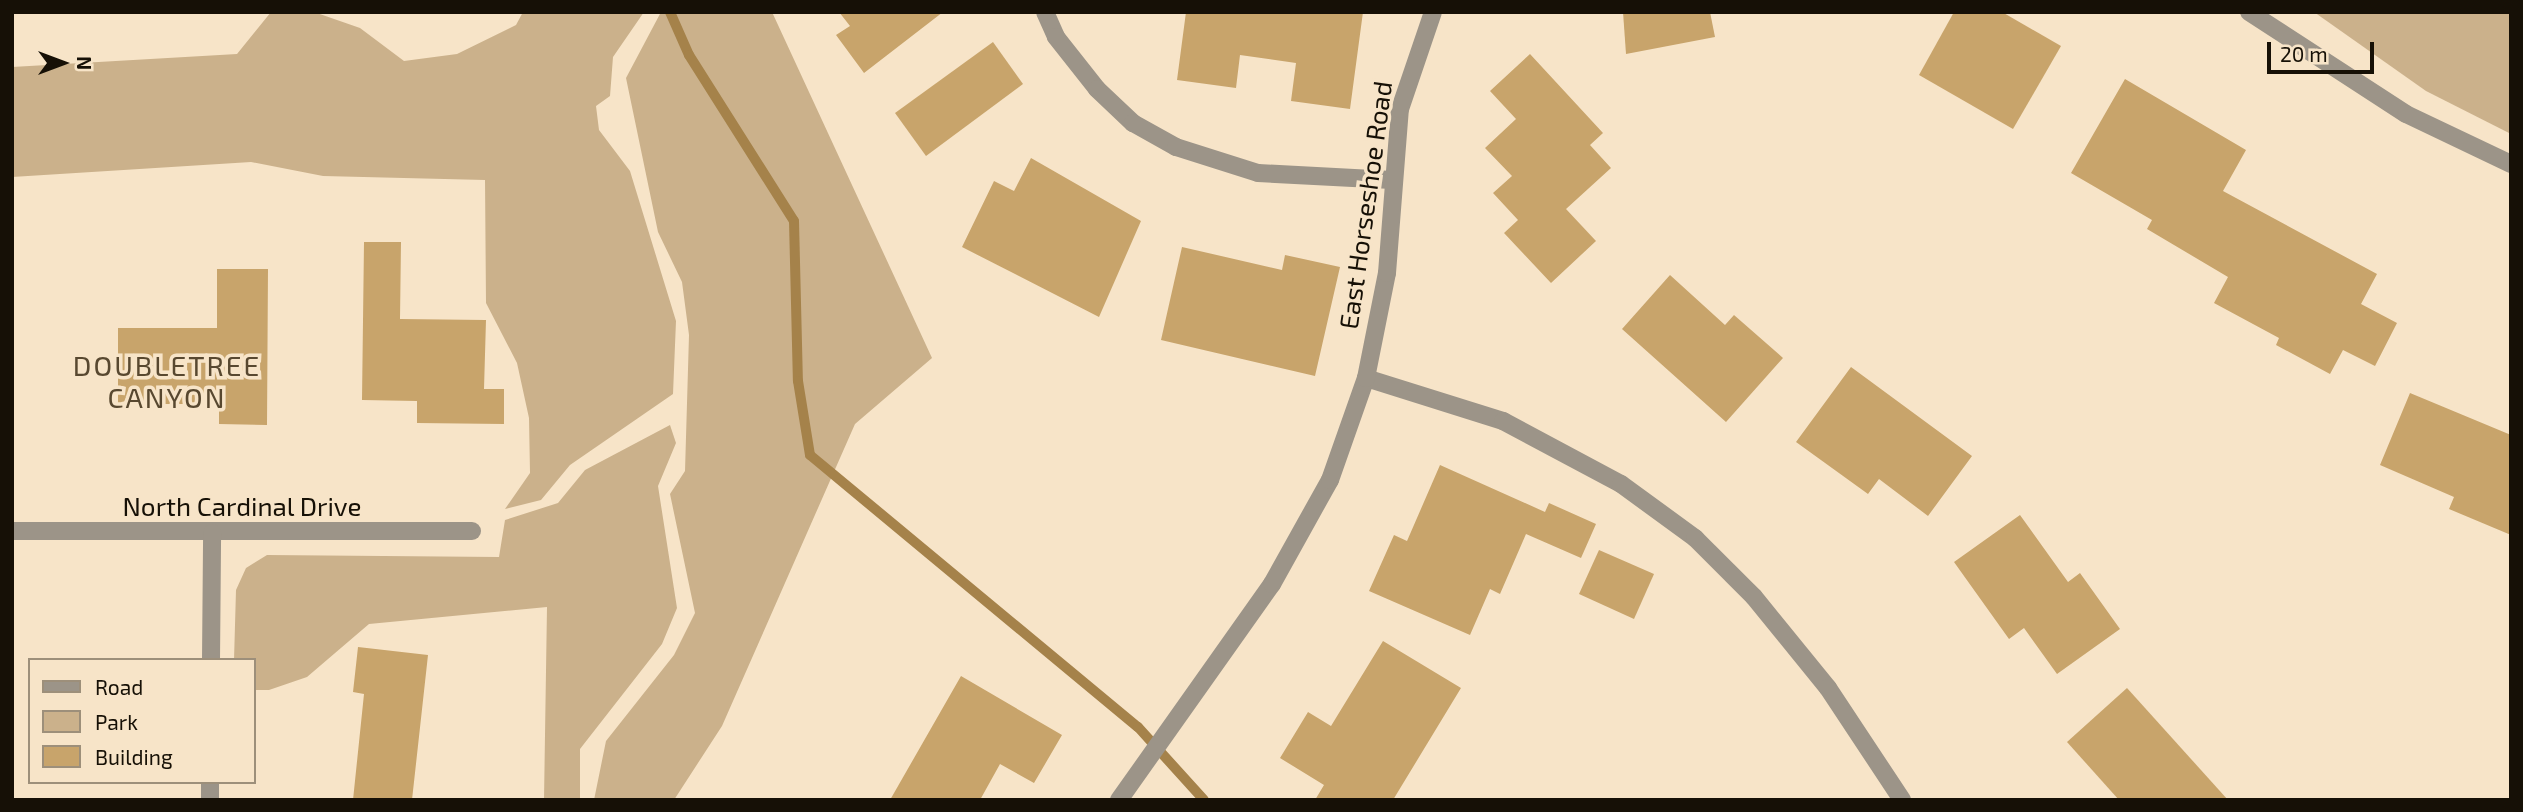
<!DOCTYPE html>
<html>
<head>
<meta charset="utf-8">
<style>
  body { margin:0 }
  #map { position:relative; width:2523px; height:812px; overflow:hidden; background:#f7e4c8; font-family:"Exo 2",sans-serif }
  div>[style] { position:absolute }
  .green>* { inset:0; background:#cbb18b }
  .stream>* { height:10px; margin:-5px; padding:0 5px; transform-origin:5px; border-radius:5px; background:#a5824a }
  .building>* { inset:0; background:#c8a46b }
  .minor>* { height:18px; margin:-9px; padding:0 9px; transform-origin:9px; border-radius:9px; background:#9c9488 }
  span { translate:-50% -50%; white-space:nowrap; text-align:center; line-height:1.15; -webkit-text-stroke:7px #f7e4c8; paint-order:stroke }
  .street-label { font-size:26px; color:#161006 }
  .neighbourhood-label { font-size:28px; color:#584830; letter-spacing:2px }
  .frame { position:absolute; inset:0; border:14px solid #161006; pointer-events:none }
  .legend { position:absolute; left:28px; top:658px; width:228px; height:126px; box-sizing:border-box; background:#f7e4c8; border:2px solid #9d8f7a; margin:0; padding:9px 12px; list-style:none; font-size:21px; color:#161006 }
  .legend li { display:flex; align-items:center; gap:14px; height:35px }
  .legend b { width:35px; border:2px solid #9d8f7a }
  .north { position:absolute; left:28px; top:28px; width:70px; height:70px; -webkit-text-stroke:5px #f7e4c8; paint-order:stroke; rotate:90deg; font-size:19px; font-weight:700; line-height:28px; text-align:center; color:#161006 }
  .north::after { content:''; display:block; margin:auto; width:24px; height:32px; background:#161006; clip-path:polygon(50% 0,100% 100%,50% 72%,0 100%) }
  .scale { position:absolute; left:2267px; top:42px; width:107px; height:32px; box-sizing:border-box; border:4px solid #161006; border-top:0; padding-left:9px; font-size:21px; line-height:24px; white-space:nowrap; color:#161006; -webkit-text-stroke:5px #f7e4c8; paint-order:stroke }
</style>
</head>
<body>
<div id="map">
  <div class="green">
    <div style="clip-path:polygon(271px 12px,314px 12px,360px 28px,404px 61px,457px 54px,516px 25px,523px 12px,644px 12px,613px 57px,610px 96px,596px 106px,599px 130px,630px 171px,676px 321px,673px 394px,570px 465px,541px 500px,505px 509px,530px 473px,529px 418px,517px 363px,486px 303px,485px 180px,323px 176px,251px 162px,12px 177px,12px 67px,237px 54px)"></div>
    <div style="clip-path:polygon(661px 12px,772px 12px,932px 358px,855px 424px,722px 726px,674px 800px,594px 800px,606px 741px,674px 655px,695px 613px,670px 494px,685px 471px,689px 335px,682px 282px,658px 232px,626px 78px)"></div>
    <div style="clip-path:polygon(2314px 12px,2511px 12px,2511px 134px,2426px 91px)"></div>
    <div style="clip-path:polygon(670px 425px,676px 443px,658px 486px,677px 608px,662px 644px,580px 749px,580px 800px,544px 800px,547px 607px,369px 624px,307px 677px,269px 690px,254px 690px,254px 660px,234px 660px,236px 590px,246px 568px,267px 555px,499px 557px,505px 520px,558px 503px,585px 470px)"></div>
  </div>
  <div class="stream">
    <div style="left:670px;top:12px;width:47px;rotate:66.2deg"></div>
    <div style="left:689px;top:55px;width:196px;rotate:57.7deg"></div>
    <div style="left:794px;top:221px;width:160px;rotate:88.6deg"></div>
    <div style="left:798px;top:381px;width:75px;rotate:80.8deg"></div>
    <div style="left:810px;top:455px;width:426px;rotate:39.7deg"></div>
    <div style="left:1138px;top:727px;width:98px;rotate:47.9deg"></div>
  </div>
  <div class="building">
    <div style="clip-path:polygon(839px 12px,943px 12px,864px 73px,836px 35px,850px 26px)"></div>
    <div style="clip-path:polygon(1186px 12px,1363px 12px,1350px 109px,1291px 101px,1296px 63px,1240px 55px,1236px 88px,1177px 80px)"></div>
    <div style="clip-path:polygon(1623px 12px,1710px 12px,1715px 37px,1626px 54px)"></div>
    <div style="clip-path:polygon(1954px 12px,2002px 12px,2061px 46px,2013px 129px,1919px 75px)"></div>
    <div style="clip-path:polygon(993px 42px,1023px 84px,926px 156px,895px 113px)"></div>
    <div style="clip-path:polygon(1530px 54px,1603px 133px,1590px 145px,1611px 168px,1566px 209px,1596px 241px,1551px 283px,1504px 233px,1518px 220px,1493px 193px,1512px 176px,1485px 148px,1516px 119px,1490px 91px)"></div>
    <div style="clip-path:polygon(2125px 79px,2246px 150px,2223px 191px,2377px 274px,2361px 304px,2397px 323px,2375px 366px,2343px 350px,2330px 374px,2276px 345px,2279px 338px,2214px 303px,2228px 277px,2147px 229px,2152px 220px,2071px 173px)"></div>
    <div style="clip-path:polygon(1031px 158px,1141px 221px,1099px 317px,962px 247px,994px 181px,1014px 191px)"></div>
    <div style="clip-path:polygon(364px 242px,401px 242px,400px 319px,486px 320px,484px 389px,504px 389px,504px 424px,417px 423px,417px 401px,362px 400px)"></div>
    <div style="clip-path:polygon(1182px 247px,1282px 270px,1285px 255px,1340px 267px,1315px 376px,1161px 340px)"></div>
    <div style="clip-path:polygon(217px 269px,268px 269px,267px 425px,219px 424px,219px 404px,118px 404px,118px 328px,217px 328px)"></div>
    <div style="clip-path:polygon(1670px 275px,1725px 325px,1734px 315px,1783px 358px,1726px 422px,1622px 329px)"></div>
    <div style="clip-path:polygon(1851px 367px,1972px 456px,1928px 516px,1879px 479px,1868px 494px,1796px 442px)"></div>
    <div style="clip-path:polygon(2410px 393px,2511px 435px,2511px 535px,2449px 509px,2454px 497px,2380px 465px)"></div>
    <div style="clip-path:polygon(1440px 465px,1545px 512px,1549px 503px,1596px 524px,1581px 558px,1526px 534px,1500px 594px,1490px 589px,1470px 635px,1369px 591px,1394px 535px,1407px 541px)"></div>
    <div style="clip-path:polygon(2020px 515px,2068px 582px,2080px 573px,2120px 629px,2057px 674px,2024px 628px,2009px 639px,1954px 562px)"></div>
    <div style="clip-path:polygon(1599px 550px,1654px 574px,1634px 619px,1579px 594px)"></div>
    <div style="clip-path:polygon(1383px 641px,1461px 688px,1393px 800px,1315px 800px,1324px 785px,1280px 758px,1308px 712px,1331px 726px)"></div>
    <div style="clip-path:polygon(358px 647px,428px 655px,412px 800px,353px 800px,364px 694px,353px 692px)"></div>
    <div style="clip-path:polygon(961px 676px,1062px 735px,1034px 783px,1000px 764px,980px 800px,890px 800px)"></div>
    <div style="clip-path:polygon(2127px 688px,2228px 800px,2119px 800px,2067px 742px)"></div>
  </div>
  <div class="minor">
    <div style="left:1045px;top:12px;width:27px;rotate:66deg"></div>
    <div style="left:1056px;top:37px;width:66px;rotate:51.7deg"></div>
    <div style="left:1097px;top:89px;width:50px;rotate:43.4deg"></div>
    <div style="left:1133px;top:123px;width:49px;rotate:29.2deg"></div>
    <div style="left:1176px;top:147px;width:86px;rotate:17.6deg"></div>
    <div style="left:1258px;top:173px;width:134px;rotate:3deg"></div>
    <div style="left:2249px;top:12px;width:187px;rotate:33deg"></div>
    <div style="left:2406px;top:114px;width:116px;rotate:25.5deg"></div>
    <div style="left:1366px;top:378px;width:144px;rotate:17.4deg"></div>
    <div style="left:1503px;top:421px;width:134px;rotate:28.1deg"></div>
    <div style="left:1621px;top:484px;width:92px;rotate:36.1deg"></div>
    <div style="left:1695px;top:538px;width:83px;rotate:45deg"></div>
    <div style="left:1754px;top:597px;width:117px;rotate:50.9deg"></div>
    <div style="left:1828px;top:688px;width:134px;rotate:56.5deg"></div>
    <div style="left:12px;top:531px;width:460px"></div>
    <div style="left:211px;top:660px;width:127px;rotate:-89.5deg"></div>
    <div style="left:210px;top:800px;width:18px;rotate:-90deg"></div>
    <div style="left:1119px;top:800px;width:265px;rotate:-54.7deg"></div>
    <div style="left:1272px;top:584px;width:119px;rotate:-60.9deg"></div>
    <div style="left:1330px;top:480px;width:108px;rotate:-70.6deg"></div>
    <div style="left:1366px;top:378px;width:107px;rotate:-78.7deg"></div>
    <div style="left:1387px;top:273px;width:165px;rotate:-85.5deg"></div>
    <div style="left:1400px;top:109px;width:102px;rotate:-71.2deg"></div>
  </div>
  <div class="street-label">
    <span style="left:1365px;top:205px;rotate:-82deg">East Horseshoe Road</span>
    <span style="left:242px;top:506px">North Cardinal Drive</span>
  </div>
  <div class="neighbourhood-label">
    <span style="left:167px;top:381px">DOUBLETREE<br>CANYON</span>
  </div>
  <div class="frame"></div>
  <ul class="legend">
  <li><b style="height:9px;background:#9c9488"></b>Road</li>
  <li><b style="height:19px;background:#cbb18b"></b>Park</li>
  <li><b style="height:19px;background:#c8a46b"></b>Building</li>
  </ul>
  <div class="north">N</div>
  <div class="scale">20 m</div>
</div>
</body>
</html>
